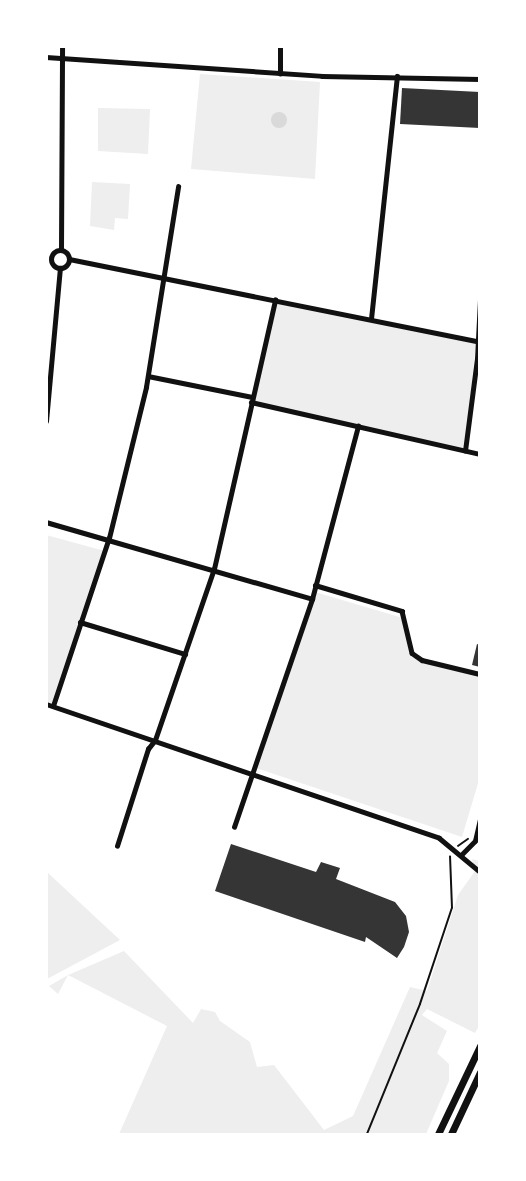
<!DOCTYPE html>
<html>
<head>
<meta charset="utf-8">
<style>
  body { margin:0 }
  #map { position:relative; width:526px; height:1181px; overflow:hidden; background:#fff; font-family:"Varela Round",sans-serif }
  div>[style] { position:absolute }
  .green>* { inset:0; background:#eee }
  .water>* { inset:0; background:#d9d9d9 }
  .round { border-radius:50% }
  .building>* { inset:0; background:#353535 }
  .path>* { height:1.5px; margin:-0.75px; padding:0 0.75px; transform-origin:0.75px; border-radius:0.75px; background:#111 }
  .minor>* { height:4.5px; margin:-2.25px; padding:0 2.25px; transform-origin:2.25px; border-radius:2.25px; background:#111 }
  .tertiary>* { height:5px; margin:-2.5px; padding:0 2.5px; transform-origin:2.5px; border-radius:2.5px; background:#111 }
  .tertiary>.ring { margin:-2.5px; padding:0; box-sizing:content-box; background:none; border:5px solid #111; border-radius:50% }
  .trunk>* { height:7px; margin:-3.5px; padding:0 3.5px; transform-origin:3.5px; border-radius:3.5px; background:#111 }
  span { translate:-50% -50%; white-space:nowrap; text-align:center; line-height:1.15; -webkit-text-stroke:6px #fff; paint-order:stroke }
  .frame { position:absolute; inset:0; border:48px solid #fff; pointer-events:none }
</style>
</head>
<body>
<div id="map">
  <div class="green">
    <div style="clip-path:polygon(200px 74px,320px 82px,315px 179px,191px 169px)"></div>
    <div style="clip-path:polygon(98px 108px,150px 109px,148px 154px,98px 151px)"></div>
    <div style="clip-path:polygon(92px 182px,130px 184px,128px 219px,115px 218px,114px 230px,90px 226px)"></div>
    <div style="clip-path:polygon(275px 300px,476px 342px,465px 451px,251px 402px)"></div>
    <div style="clip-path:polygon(46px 535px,105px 551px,53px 706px,46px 704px)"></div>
    <div style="clip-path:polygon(315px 592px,403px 618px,411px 652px,423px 660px,479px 675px,479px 780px,462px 837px,256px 768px)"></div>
    <div style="clip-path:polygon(472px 859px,479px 861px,479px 1026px,475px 1033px,427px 1009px,422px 1015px,447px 1031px,437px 1053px,449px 1064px,449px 1081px,426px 1134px,119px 1134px,167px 1026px,68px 975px,58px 994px,49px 986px,68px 975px,124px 951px,193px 1023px,201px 1009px,215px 1012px,220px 1021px,250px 1042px,257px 1067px,274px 1065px,324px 1130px,353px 1116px,410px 987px,427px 991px,458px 895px,475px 871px)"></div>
    <div style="clip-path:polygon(47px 872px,120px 940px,47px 979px,46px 979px)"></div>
  </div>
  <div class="water">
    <div class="round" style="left:271px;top:112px;width:16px;height:16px"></div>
  </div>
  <div class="building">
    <div style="clip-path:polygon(402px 88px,480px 92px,480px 128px,400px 124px)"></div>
    <div style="clip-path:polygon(477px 644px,480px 645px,480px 667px,472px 665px)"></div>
    <div style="clip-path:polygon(231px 844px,316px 872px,321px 862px,340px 868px,336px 879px,395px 902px,406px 916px,409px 932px,404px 947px,397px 958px,366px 937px,365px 942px,215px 891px)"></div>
  </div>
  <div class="path">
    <div style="left:458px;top:846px;width:12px;rotate:-35deg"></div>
    <div style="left:367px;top:1134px;width:140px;rotate:-67.8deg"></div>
    <div style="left:420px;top:1004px;width:101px;rotate:-71.6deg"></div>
    <div style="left:452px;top:908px;width:51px;rotate:-92.2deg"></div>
  </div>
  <div class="minor">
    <div style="left:46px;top:57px;width:277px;rotate:3.9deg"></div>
    <div style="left:322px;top:76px;width:158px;rotate:1.1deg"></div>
    <div style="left:280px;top:74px;width:28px;rotate:-90deg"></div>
    <div style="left:371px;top:319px;width:244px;rotate:-83.9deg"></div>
    <div style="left:148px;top:376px;width:106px;rotate:11.4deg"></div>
    <div style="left:251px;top:402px;width:235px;rotate:12.8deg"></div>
    <div style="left:465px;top:451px;width:93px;rotate:-82.6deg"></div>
    <div style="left:477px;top:359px;width:60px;rotate:-87.1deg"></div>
    <div style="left:46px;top:522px;width:277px;rotate:16.1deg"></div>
    <div style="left:315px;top:585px;width:91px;rotate:16.6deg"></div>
    <div style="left:402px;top:611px;width:43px;rotate:76.6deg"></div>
    <div style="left:412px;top:653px;width:12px;rotate:35deg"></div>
    <div style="left:422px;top:660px;width:60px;rotate:13.6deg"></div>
    <div style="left:80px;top:622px;width:110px;rotate:16.9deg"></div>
    <div style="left:53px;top:706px;width:177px;rotate:-71.6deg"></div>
    <div style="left:109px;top:538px;width:155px;rotate:-76.2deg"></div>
    <div style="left:146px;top:387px;width:203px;rotate:-80.9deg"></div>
    <div style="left:234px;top:827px;width:241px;rotate:-71.1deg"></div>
    <div style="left:312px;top:599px;width:179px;rotate:-75.1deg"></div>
    <div style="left:117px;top:846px;width:102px;rotate:-72.3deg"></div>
    <div style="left:148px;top:749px;width:11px;rotate:-52deg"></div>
    <div style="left:155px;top:740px;width:181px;rotate:-71deg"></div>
    <div style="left:214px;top:569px;width:276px;rotate:-77.2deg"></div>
    <div style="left:462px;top:854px;width:18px;rotate:-45deg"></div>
    <div style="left:475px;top:841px;width:22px;rotate:-77deg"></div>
  </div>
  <div class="tertiary">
    <div style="left:61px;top:250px;width:204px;rotate:-89.7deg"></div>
    <div class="ring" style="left:51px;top:250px;width:13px;height:13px"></div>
    <div style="left:69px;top:259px;width:419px;rotate:11.4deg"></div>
    <div style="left:46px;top:421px;width:154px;rotate:-84.8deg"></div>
    <div style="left:46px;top:704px;width:415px;rotate:18.8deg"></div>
    <div style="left:439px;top:838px;width:53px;rotate:39.7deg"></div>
  </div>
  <div class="trunk">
    <div style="left:438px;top:1134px;width:98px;rotate:-64.5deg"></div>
    <div style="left:451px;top:1134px;width:68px;rotate:-64.9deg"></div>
  </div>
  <div class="frame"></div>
</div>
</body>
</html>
